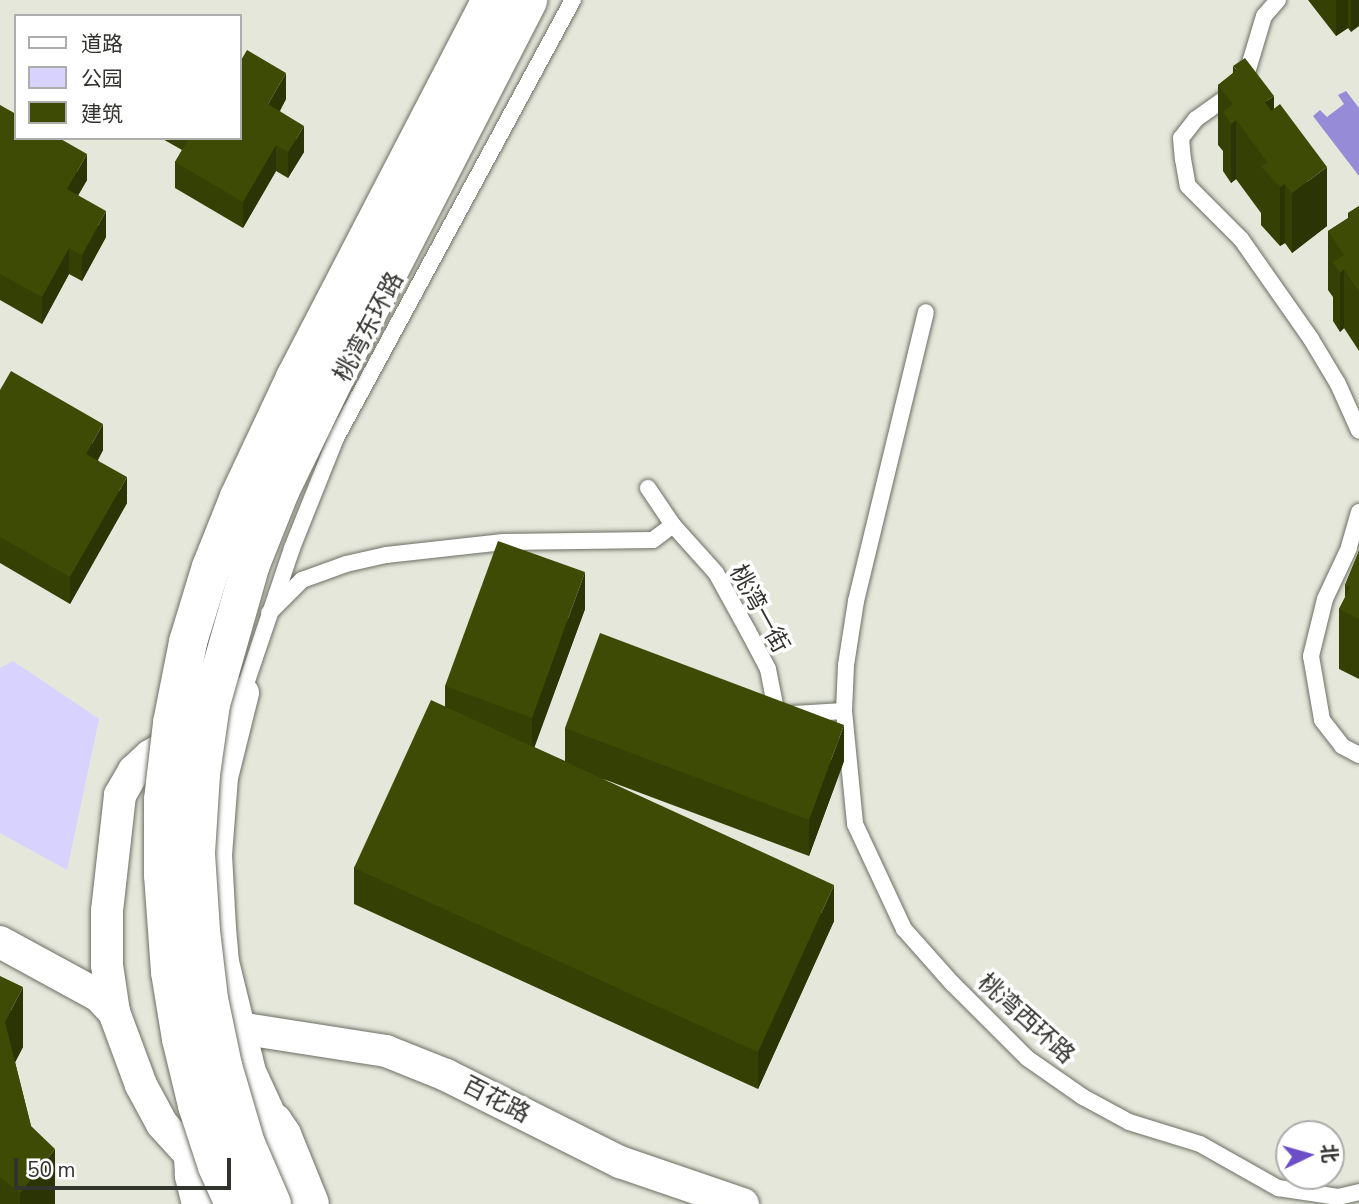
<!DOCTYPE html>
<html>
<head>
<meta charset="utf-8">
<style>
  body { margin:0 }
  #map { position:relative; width:1359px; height:1204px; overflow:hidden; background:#e4e7da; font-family:"Nunito Sans","Noto Sans SC",sans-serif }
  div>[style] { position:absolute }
  .green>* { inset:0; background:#d7d2ff }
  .water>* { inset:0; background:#968bd6 }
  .roads { filter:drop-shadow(0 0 2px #6c6f64) drop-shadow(0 0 2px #6c6f64) }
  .service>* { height:16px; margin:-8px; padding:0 8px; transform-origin:8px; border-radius:8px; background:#fff }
  .minor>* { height:32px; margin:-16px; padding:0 16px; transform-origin:16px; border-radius:16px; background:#fff }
  .tertiary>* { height:38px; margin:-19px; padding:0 19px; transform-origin:19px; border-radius:19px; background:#fff }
  .bridges { filter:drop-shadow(0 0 2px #6c6f64) drop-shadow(0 0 2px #6c6f64) }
  .primary-bridge>* { height:38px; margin:-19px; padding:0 19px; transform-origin:19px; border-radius:19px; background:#fff }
  .wall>* { inset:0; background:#354004 }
  .shaded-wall>* { inset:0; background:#2b3404 }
  .building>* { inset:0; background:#3e4b05 }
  span { translate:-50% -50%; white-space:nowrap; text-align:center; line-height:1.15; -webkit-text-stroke:7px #fff; paint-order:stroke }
  .street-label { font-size:24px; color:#31332e }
  .legend { position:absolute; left:14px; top:14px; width:228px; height:126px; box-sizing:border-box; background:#fff; border:2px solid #adadab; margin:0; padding:9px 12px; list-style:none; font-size:21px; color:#31332e }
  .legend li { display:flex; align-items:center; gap:14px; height:35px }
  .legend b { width:35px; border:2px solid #adadab }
  .north { position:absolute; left:1275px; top:1120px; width:70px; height:70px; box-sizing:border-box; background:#fff; border:2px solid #adadab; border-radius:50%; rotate:85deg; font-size:19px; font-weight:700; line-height:28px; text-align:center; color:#31332e }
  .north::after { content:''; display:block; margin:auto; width:24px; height:32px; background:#6c4ec7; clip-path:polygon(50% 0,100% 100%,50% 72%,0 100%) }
  .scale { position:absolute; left:14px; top:1158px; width:217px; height:32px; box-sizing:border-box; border:4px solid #31332e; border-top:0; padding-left:9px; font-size:21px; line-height:24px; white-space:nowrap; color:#31332e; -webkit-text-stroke:5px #fff; paint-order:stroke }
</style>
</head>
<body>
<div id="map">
  <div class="green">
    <div style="clip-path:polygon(13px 661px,99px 719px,67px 870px,0 833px,0 668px)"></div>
  </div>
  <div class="water">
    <div style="clip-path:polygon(1346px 91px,1359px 108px,1359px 176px,1313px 116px,1320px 110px,1327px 117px,1344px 104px,1338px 95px)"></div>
  </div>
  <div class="roads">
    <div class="service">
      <div style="left:1278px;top:0;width:21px;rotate:131deg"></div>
      <div style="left:1264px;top:16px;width:63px;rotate:106.7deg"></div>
      <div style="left:1246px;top:76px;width:20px;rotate:127deg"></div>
      <div style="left:1234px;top:92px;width:47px;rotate:144.6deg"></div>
      <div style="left:1196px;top:119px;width:24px;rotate:128deg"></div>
      <div style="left:1181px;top:138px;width:21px;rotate:85deg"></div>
      <div style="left:1183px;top:159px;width:27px;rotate:80deg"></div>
      <div style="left:1188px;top:186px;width:75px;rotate:45deg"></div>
      <div style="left:1241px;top:239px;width:122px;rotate:55deg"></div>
      <div style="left:1311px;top:339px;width:52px;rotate:59deg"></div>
      <div style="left:1338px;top:384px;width:51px;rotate:65.9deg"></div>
      <div style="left:648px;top:488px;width:45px;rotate:56deg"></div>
      <div style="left:1359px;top:512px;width:37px;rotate:106deg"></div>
      <div style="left:1349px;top:548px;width:56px;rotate:115.2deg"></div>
      <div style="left:1325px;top:599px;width:59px;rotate:103.8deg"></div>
      <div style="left:1311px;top:656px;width:65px;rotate:80.2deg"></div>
      <div style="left:1322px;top:720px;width:33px;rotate:52deg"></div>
      <div style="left:1342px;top:746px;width:19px;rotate:28deg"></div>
      <div style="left:269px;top:613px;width:47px;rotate:-45deg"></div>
      <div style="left:302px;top:580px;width:47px;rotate:-20deg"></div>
      <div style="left:346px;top:564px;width:41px;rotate:-12.7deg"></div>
      <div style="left:386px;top:555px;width:118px;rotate:-6.3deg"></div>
      <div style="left:503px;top:542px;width:150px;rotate:-0.8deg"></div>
      <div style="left:653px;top:540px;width:25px;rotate:-37deg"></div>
      <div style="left:673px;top:525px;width:64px;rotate:48.1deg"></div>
      <div style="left:716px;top:573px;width:66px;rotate:61.1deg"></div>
      <div style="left:748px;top:631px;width:43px;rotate:62.2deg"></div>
      <div style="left:768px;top:669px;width:47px;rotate:78.9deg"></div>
      <div style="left:777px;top:715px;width:67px;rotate:-3.4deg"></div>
      <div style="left:844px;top:711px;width:114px;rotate:84.4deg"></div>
      <div style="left:855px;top:824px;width:116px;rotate:65deg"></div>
      <div style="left:904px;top:929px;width:72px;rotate:48.4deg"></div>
      <div style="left:952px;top:983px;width:106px;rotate:45deg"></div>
      <div style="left:1027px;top:1058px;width:68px;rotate:34.9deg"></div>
      <div style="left:1083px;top:1097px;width:52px;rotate:28.5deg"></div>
      <div style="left:1129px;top:1122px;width:74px;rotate:17.2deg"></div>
      <div style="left:1200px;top:1144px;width:90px;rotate:29.4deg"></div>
      <div style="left:1278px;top:1188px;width:61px;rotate:8.5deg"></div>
      <div style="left:1338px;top:1197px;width:22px;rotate:-13deg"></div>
      <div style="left:243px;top:693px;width:153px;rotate:-71.3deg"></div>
      <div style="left:292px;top:548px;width:118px;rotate:-68.2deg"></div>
      <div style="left:336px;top:438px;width:498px;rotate:-61.6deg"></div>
      <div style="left:844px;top:711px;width:46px;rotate:-87.5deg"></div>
      <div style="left:846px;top:665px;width:65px;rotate:-81.1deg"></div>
      <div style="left:856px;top:601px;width:297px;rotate:-76.4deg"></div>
    </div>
    <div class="minor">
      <div style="left:243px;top:693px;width:87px;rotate:104deg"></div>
      <div style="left:222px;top:777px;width:78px;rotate:94.4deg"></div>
      <div style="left:216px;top:855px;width:73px;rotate:86.9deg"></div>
      <div style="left:220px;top:928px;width:34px;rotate:85deg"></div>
      <div style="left:223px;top:962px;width:113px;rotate:76.2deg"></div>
      <div style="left:250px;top:1072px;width:55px;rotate:65.3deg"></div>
      <div style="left:0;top:942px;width:113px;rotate:28.6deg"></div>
      <div style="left:99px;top:996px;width:22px;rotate:47deg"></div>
      <div style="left:114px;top:1012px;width:78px;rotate:69.7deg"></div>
      <div style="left:141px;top:1085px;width:44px;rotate:61.7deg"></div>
      <div style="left:162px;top:1124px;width:46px;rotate:47.6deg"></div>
      <div style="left:114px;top:1012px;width:48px;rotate:-98.5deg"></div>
      <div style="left:107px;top:965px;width:54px;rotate:-90deg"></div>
      <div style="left:107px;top:911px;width:117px;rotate:-83.6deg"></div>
      <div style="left:120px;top:795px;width:28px;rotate:-60deg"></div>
      <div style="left:134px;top:771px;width:22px;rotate:-43deg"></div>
      <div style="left:150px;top:756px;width:42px;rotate:-30.3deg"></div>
      <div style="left:239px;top:1028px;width:149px;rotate:8.9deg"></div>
      <div style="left:386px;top:1051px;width:65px;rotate:21.8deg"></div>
      <div style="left:446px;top:1075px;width:195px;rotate:26.6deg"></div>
      <div style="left:620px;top:1162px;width:130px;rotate:18.9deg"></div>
    </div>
    <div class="tertiary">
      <div style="left:201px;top:1204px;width:30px;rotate:-104deg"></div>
      <div style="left:194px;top:1175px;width:17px;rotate:-93deg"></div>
      <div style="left:193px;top:1158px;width:13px;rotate:-67deg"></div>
      <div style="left:198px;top:1146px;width:26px;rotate:-47deg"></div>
      <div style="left:216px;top:1127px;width:21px;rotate:-19deg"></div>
      <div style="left:236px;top:1120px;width:24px;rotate:-5deg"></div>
      <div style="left:260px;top:1118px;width:14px;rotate:17deg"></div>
      <div style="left:273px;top:1122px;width:16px;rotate:55deg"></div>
      <div style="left:282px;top:1135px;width:74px;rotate:67.9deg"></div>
    </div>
  </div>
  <div class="bridges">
    <div class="primary-bridge">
      <div style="left:234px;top:1204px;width:42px;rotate:-114.1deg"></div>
      <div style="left:217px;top:1166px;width:64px;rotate:-108.2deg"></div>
      <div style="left:197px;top:1105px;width:68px;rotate:-103.6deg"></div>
      <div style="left:181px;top:1039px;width:68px;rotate:-99.3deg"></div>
      <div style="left:170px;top:972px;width:97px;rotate:-94.1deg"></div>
      <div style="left:163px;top:875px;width:75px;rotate:-90deg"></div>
      <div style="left:163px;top:800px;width:78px;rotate:-83.3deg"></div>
      <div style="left:172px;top:723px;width:83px;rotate:-78.8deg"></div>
      <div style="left:188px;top:642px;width:78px;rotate:-73deg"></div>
      <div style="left:211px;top:567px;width:75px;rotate:-68.2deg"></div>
      <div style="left:239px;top:497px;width:132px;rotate:-64.8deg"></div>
      <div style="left:295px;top:378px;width:426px;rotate:-62.6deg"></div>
      <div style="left:272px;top:1204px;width:65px;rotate:-113.4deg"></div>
      <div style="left:246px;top:1144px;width:81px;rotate:-106.4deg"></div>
      <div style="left:223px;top:1066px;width:68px;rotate:-101.8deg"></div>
      <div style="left:209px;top:999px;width:68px;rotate:-96.7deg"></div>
      <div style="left:201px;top:931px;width:78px;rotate:-93.7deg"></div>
      <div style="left:196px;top:853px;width:79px;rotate:-86.4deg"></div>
      <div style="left:201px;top:774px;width:71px;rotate:-81.9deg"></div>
      <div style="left:211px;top:704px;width:146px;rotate:-74.1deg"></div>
      <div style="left:251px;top:564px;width:81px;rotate:-68.2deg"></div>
      <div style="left:281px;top:489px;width:156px;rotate:-64.1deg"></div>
      <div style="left:349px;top:349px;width:392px;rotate:-62.8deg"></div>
    </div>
  </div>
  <div class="wall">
    <div style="clip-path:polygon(1308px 0,1359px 0,1351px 32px,1348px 28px,1336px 36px)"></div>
    <div style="clip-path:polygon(1233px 66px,1274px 109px,1327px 226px,1292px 253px,1285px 243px,1280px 246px,1261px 225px,1261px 213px,1236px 179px,1231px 183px,1223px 171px,1223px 151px,1218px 145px,1218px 85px,1233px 73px)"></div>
    <div style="clip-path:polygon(286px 99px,280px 111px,304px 152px,288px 178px,276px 171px,243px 228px,175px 188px,175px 162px,182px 150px,161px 138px,240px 138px)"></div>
    <div style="clip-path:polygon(0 105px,87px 180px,78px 195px,106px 237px,82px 281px,69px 274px,42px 324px,0 300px)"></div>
    <div style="clip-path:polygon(1359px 206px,1359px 351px,1344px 328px,1340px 332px,1333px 321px,1333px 297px,1328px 290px,1328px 231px,1348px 218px,1348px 213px)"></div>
    <div style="clip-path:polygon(0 390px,103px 450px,98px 460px,127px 503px,70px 604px,0 563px)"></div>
    <div style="clip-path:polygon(1359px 551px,1359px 679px,1339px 669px,1339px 609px,1345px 598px,1345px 585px)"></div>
    <div style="clip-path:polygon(585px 609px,534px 747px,565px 761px,565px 728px,844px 761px,809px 856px,603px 779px,834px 921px,758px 1089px,354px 904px,354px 868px,445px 707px,445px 686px)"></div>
    <div style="clip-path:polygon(0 976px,23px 1047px,15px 1062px,31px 1126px,55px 1204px,0 1204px)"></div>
  </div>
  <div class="shaded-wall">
    <div style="clip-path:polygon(1336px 0,1348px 0,1348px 28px,1336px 36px)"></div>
    <div style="clip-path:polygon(1351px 0,1359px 0,1359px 26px,1351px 32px)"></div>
    <div style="clip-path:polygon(286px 73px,286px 99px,268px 130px,268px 104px)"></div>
    <div style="clip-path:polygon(1274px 96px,1274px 155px,1265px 102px)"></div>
    <div style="clip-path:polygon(1236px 120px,1236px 179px,1231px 183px,1231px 124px)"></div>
    <div style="clip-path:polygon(304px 126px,304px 152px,288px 178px,288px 152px)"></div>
    <div style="clip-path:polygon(276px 145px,276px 171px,243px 228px,243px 202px)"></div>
    <div style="clip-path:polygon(87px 154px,87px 180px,67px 215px,67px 189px)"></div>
    <div style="clip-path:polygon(1327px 167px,1327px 226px,1292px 253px,1292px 193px)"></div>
    <div style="clip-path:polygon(1285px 184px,1285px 243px,1280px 246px,1280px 187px)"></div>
    <div style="clip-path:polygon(106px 211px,106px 237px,82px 281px,82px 255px)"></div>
    <div style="clip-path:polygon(69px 248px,69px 274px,42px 324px,42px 297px)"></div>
    <div style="clip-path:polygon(1344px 269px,1344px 328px,1340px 332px,1340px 273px)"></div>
    <div style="clip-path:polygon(103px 424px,103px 450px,86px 480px,86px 454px)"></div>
    <div style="clip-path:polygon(127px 477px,127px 503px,70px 604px,70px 577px)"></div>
    <div style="clip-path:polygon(585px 572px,585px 609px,532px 754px,532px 718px)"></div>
    <div style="clip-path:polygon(844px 725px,844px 761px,809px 856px,809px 820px)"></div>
    <div style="clip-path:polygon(834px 885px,834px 921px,758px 1089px,758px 1052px)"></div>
    <div style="clip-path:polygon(23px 987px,23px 1047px,5px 1082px,5px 1022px)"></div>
    <div style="clip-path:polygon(55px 1149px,55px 1204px,20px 1204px,20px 1193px)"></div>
  </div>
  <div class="building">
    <div style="clip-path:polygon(247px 50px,286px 73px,268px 104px,304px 126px,288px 152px,276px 145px,243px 202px,175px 162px,189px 138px,240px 138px,240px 62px)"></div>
    <div style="clip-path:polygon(1245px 58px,1274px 96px,1265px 102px,1271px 111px,1280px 104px,1327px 167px,1292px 193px,1285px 184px,1280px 187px,1261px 166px,1268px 163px,1236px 120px,1231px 124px,1223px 112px,1233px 104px,1218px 85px,1237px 70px,1233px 66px)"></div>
    <div style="clip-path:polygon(0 105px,16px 114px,16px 138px,59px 138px,87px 154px,67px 189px,106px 211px,82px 255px,69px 248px,42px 297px,0 274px)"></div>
    <div style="clip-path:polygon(1359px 206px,1359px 292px,1344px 269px,1340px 273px,1333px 262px,1344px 255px,1328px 231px,1350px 217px,1348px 213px)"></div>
    <div style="clip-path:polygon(11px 371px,103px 424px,86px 454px,127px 477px,70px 577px,0 537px,0 390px)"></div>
    <div style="clip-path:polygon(498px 541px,585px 572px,532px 718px,445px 686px)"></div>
    <div style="clip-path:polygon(1359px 551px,1359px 619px,1339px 609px,1350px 587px,1345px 585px)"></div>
    <div style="clip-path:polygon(600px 633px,844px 725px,809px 820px,565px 728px)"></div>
    <div style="clip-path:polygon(431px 700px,834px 885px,758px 1052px,354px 868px)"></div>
    <div style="clip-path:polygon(0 976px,23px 987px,5px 1022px,31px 1126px,55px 1149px,20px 1193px,0 1177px)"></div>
  </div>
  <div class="street-label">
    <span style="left:369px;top:327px;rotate:-62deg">桃湾东环路</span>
    <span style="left:759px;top:609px;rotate:61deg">桃湾一街</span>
    <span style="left:1026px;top:1019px;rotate:42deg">桃湾西环路</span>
    <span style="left:496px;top:1100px;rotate:27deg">百花路</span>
  </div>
  <ul class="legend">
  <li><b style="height:9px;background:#fff"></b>道路</li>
  <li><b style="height:19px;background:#d7d2ff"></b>公园</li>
  <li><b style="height:19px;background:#3e4b05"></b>建筑</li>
  </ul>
  <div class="north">北</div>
  <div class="scale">50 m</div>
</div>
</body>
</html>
